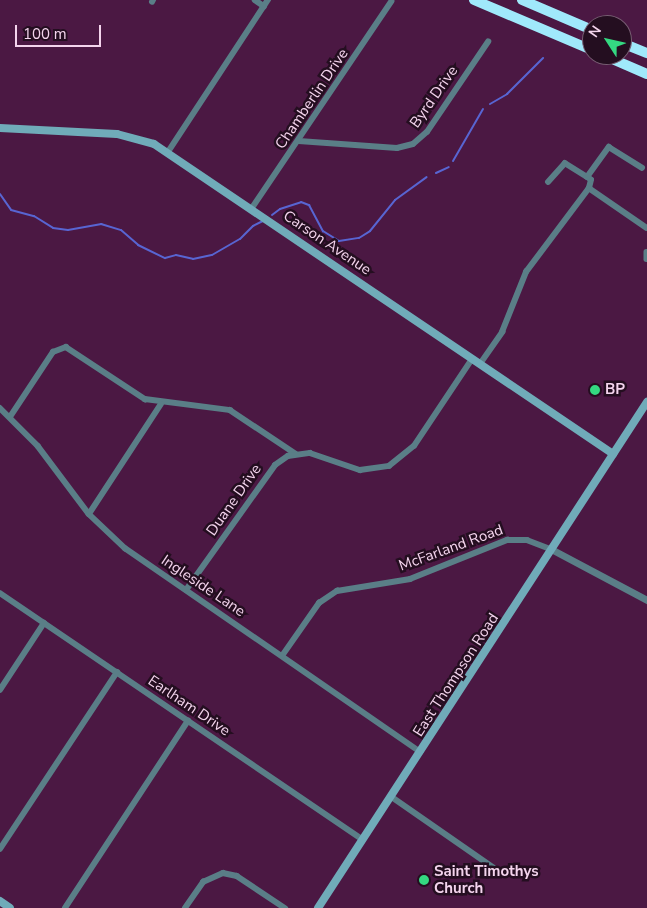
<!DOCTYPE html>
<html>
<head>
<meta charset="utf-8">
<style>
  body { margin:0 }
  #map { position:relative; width:647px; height:908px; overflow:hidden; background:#4b1843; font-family:"Nunito Sans",sans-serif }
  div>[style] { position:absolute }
  .stream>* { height:2px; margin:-1px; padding:0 1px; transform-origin:1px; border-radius:1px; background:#5865d2 }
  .minor>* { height:5.5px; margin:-2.75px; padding:0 2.75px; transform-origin:2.75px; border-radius:2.75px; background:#5a7e87 }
  .tertiary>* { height:7px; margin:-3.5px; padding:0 3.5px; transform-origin:3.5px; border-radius:3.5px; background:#5a7e87 }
  .secondary>* { height:8px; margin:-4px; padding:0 4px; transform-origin:4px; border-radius:4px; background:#70abb9 }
  .motorway>* { height:10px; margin:-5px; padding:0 5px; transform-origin:5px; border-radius:5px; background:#a0e9fb }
  .dots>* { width:14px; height:14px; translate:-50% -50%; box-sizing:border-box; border:2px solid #240e20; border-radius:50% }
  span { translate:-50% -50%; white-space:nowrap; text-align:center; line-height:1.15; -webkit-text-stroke:5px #240e20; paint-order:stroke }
  .street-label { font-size:15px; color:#f4d4ed }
  .poi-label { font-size:15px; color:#f4d4ed; font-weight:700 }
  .left { translate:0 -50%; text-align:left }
  .north { position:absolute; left:582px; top:15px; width:50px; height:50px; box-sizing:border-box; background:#240e20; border:1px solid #775d72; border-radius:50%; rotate:305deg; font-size:14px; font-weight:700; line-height:20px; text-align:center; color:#f4d4ed }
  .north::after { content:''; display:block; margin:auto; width:18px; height:22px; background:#34d881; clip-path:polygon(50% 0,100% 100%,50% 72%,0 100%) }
  .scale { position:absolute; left:15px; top:25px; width:86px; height:22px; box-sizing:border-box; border:2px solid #f4d4ed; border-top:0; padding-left:6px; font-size:15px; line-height:18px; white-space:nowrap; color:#f4d4ed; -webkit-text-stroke:4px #240e20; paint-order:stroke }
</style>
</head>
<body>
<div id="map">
  <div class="stream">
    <div style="left:490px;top:104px;width:20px;rotate:-30deg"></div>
    <div style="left:507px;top:94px;width:51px;rotate:-45deg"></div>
    <div style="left:453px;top:161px;width:60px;rotate:-60deg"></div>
    <div style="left:436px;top:173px;width:14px;rotate:-25deg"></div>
    <div style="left:0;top:194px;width:19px;rotate:55deg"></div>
    <div style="left:11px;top:210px;width:24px;rotate:15deg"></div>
    <div style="left:34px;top:216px;width:22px;rotate:32deg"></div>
    <div style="left:53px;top:228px;width:15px;rotate:8deg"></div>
    <div style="left:68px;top:230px;width:34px;rotate:-10deg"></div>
    <div style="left:101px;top:224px;width:21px;rotate:17deg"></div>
    <div style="left:121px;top:230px;width:23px;rotate:41deg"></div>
    <div style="left:138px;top:245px;width:30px;rotate:26deg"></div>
    <div style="left:165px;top:258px;width:11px;rotate:-15deg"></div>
    <div style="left:176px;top:255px;width:17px;rotate:13deg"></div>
    <div style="left:193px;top:259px;width:19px;rotate:-12deg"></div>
    <div style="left:212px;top:255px;width:32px;rotate:-30deg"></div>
    <div style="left:240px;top:239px;width:18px;rotate:-45deg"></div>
    <div style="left:253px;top:226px;width:11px;rotate:-27deg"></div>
    <div style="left:272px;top:215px;width:10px;rotate:-37deg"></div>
    <div style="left:280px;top:209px;width:22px;rotate:-18deg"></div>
    <div style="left:301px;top:202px;width:9px;rotate:21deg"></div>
    <div style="left:309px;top:205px;width:30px;rotate:62deg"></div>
    <div style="left:323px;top:231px;width:19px;rotate:32deg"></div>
    <div style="left:339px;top:241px;width:20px;rotate:-9deg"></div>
    <div style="left:359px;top:238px;width:13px;rotate:-32deg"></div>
    <div style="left:370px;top:231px;width:40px;rotate:-51deg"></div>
    <div style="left:395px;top:200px;width:39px;rotate:-36deg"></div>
  </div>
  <div class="minor">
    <div style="left:255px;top:0;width:11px;rotate:34deg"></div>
    <div style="left:152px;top:2px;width:2px;rotate:-63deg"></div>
    <div style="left:299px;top:141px;width:98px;rotate:4.1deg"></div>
    <div style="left:397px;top:148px;width:16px;rotate:-14deg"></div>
    <div style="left:413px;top:144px;width:18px;rotate:-41deg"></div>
    <div style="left:427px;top:132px;width:109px;rotate:-55.9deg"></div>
    <div style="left:168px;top:152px;width:182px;rotate:-56.7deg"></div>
    <div style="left:548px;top:182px;width:25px;rotate:-48deg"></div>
    <div style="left:565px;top:163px;width:26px;rotate:32deg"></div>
    <div style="left:589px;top:188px;width:70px;rotate:34.6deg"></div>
    <div style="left:252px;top:208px;width:249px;rotate:-56deg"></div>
    <div style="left:647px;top:252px;width:7px;rotate:90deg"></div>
    <div style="left:480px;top:364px;width:39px;rotate:-55deg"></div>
    <div style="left:502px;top:332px;width:65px;rotate:-68.2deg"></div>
    <div style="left:526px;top:272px;width:105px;rotate:-53.1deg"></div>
    <div style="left:589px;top:188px;width:8px;rotate:-76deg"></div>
    <div style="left:591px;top:180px;width:5px;rotate:-143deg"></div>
    <div style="left:587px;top:177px;width:37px;rotate:-54deg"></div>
    <div style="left:609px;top:147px;width:39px;rotate:32deg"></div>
    <div style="left:0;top:408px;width:54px;rotate:45deg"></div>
    <div style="left:38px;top:446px;width:85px;rotate:53.1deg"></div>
    <div style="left:89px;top:514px;width:50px;rotate:43.4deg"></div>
    <div style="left:125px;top:548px;width:359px;rotate:34.6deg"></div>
    <div style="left:10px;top:417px;width:78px;rotate:-56.5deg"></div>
    <div style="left:53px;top:352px;width:14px;rotate:-21deg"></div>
    <div style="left:66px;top:347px;width:95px;rotate:33.4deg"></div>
    <div style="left:145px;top:399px;width:86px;rotate:7.4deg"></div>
    <div style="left:230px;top:410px;width:79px;rotate:33.7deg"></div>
    <div style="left:89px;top:514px;width:131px;rotate:-56.8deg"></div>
    <div style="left:186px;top:590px;width:153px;rotate:-54.5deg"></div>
    <div style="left:275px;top:465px;width:16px;rotate:-35deg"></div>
    <div style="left:288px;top:456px;width:22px;rotate:-8deg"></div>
    <div style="left:310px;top:453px;width:53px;rotate:18.8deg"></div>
    <div style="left:360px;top:470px;width:29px;rotate:-8deg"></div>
    <div style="left:389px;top:466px;width:32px;rotate:-39deg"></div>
    <div style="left:414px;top:446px;width:105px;rotate:-56.3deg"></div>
    <div style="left:0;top:593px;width:439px;rotate:34.2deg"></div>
    <div style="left:282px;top:656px;width:65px;rotate:-55.1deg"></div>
    <div style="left:319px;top:603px;width:22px;rotate:-34deg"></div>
    <div style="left:337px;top:591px;width:74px;rotate:-9.3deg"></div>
    <div style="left:410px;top:579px;width:105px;rotate:-21.9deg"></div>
    <div style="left:507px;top:540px;width:20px"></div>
    <div style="left:527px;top:540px;width:26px;rotate:21deg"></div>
    <div style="left:0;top:690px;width:80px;rotate:-56.7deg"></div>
    <div style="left:392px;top:797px;width:124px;rotate:34.8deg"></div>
    <div style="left:0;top:849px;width:212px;rotate:-56.5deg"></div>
    <div style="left:65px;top:908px;width:224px;rotate:-56.7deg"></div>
    <div style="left:185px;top:908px;width:32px;rotate:-55deg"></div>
    <div style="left:203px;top:882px;width:22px;rotate:-24deg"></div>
    <div style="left:223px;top:873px;width:14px;rotate:12deg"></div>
    <div style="left:237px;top:876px;width:58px;rotate:33.7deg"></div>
  </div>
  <div class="tertiary">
    <div style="left:551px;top:549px;width:109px;rotate:28deg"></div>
  </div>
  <div class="secondary">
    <div style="left:0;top:128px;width:117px;rotate:2.9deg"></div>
    <div style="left:117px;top:134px;width:38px;rotate:15deg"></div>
    <div style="left:154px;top:144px;width:554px;rotate:34.03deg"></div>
    <div style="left:0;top:901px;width:12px;rotate:35deg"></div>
    <div style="left:318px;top:908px;width:604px;rotate:-56.97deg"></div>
  </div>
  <div class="motorway">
    <div style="left:474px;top:0;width:128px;rotate:23deg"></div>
    <div style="left:522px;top:0;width:76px;rotate:23.2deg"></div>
    <div style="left:622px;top:43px;width:27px;rotate:22deg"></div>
    <div style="left:603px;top:55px;width:48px;rotate:23.4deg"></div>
  </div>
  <div class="dots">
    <div style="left:595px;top:390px;background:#34d881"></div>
    <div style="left:424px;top:880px;background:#34d881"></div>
  </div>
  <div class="street-label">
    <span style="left:434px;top:97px;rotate:-55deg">Byrd Drive</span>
    <span style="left:312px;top:99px;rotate:-56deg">Chamberlin Drive</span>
    <span style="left:327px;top:243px;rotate:34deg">Carson Avenue</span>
    <span style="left:234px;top:500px;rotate:-55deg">Duane Drive</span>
    <span style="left:451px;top:548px;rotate:-20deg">McFarland Road</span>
    <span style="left:203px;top:586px;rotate:34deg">Ingleside Lane</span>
    <span style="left:456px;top:675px;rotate:-57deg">East Thompson Road</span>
    <span style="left:189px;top:706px;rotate:34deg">Earlham Drive</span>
  </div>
  <div class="poi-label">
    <span class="left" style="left:605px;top:390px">BP</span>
    <span class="left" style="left:434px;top:880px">Saint Timothys<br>Church</span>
  </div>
  <div class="north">N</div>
  <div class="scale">100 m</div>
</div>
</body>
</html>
